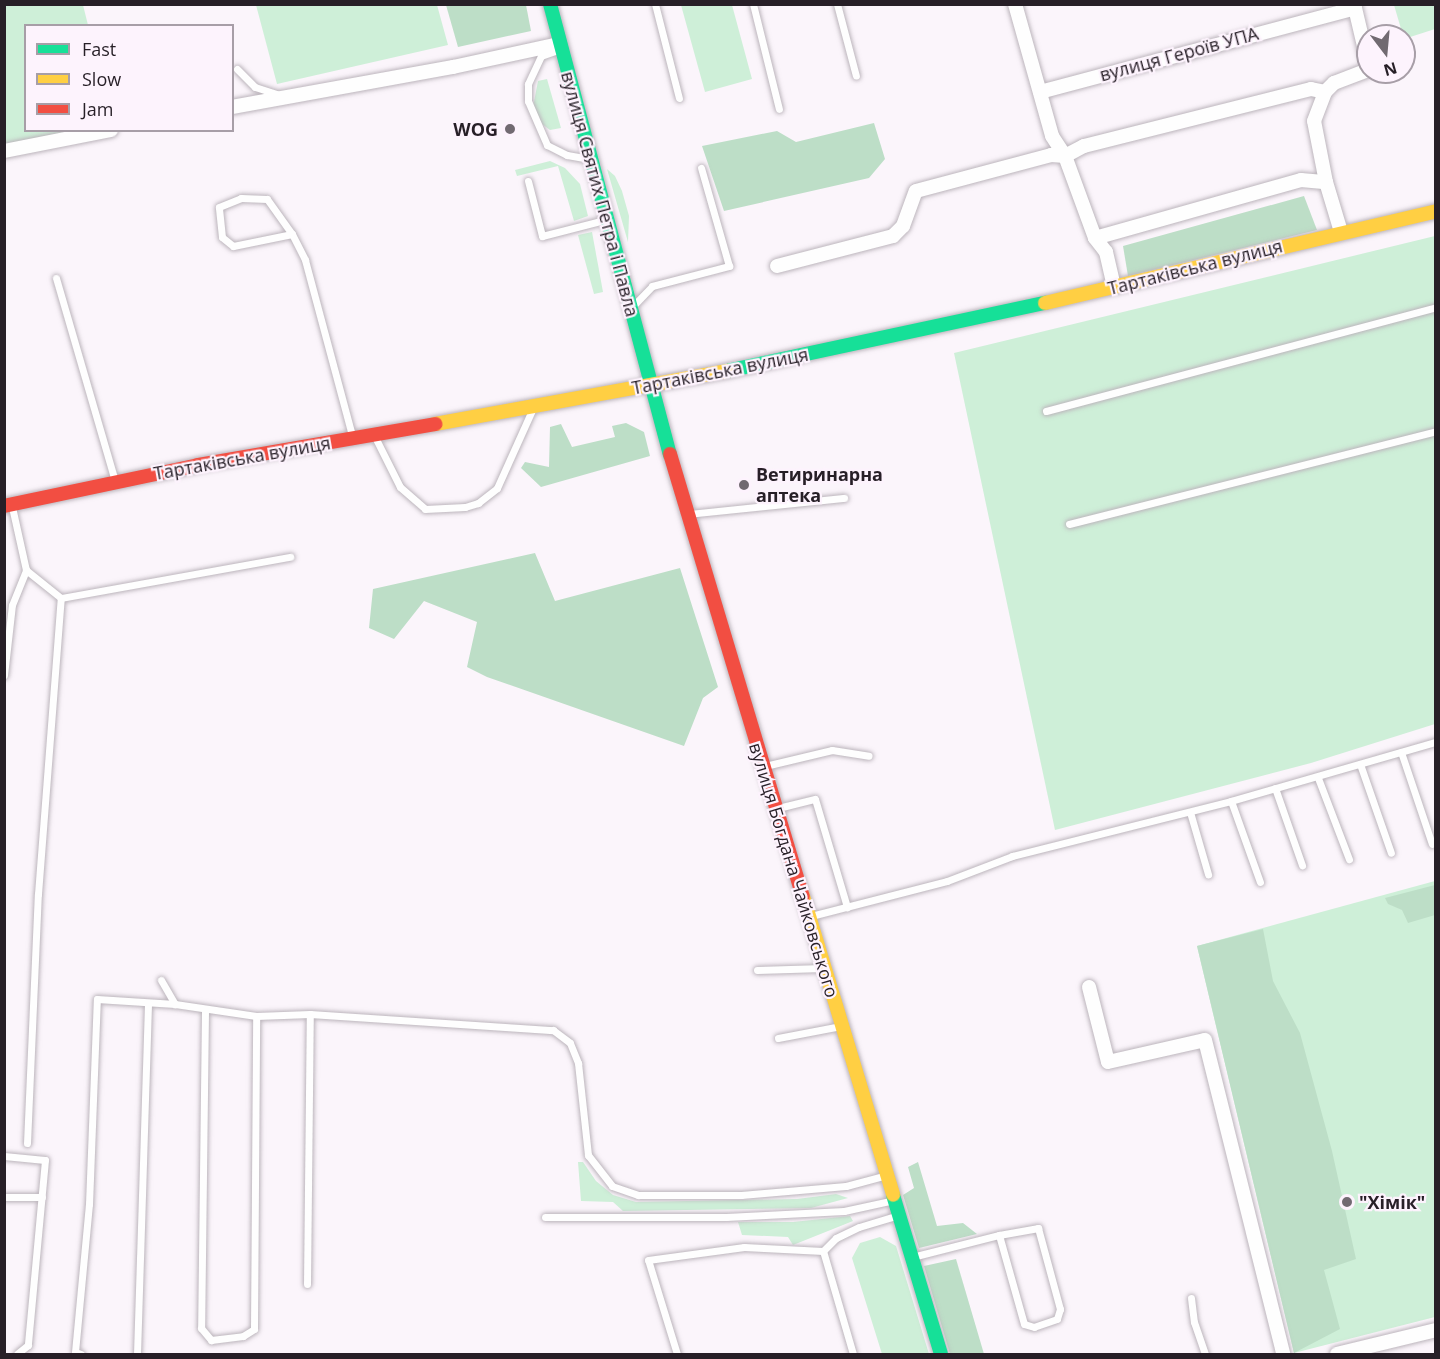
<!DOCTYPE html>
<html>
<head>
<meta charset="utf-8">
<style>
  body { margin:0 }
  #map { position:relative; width:1440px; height:1359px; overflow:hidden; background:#fbf5fb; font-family:"Open Sans",sans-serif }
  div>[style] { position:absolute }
  .green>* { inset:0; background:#ceefd8 }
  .forest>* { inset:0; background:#bddec7 }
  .roads { filter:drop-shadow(0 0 2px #bcb5bc) drop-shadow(0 0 2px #bcb5bc) }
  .lane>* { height:7px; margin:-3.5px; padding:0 3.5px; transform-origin:3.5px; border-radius:3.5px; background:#fefefe }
  .street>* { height:14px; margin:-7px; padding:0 7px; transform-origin:7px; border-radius:7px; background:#fefefe }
  .fast>* { height:14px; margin:-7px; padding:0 7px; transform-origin:7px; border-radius:7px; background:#16e098 }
  .slow>* { height:14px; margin:-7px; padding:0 7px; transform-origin:7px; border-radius:7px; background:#ffcf43 }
  .jam>* { height:14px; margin:-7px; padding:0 7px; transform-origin:7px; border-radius:7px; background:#f24e42 }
  .dots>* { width:16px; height:16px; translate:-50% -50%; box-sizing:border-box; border:3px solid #fdf3fd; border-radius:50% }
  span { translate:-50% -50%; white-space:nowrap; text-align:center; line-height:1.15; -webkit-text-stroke:4.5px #fdf3fd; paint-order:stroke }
  .street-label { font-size:18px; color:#271f27 }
  .poi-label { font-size:18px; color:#271f27; font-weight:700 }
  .right { translate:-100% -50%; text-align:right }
  .left { translate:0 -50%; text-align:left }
  .frame { position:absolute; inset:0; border:6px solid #271f27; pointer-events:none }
  .legend { position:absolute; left:24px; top:24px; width:210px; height:108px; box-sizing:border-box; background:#fdf3fd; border:2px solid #a79ea7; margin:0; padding:8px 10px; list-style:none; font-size:18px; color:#271f27 }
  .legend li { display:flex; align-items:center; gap:12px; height:30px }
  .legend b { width:30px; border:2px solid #a79ea7 }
  .north { position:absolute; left:1356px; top:24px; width:60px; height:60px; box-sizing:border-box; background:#fdf3fd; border:2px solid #a79ea7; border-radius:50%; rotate:164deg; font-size:16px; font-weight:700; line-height:24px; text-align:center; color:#271f27 }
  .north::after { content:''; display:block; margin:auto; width:21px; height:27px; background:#716a71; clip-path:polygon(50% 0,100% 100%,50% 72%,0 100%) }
</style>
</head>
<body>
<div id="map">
  <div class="green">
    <div style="clip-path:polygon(5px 5px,83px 5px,88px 25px,26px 26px,26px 130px,85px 131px,5px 146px)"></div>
    <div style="clip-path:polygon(256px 5px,437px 5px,448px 45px,277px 84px)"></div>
    <div style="clip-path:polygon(681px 5px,732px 5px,752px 79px,705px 92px)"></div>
    <div style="clip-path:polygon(1394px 5px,1435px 5px,1435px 29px,1404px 39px)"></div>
    <div style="clip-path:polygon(547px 79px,561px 128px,550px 130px,538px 121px,533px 107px,538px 81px)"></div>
    <div style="clip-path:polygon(550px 161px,565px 168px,580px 184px,588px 216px,574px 221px,558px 166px,517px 176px,515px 170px)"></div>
    <div style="clip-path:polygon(607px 169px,615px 176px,622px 191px,629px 216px,628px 242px)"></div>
    <div style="clip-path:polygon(592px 232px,603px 292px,594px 294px,578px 235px)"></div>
    <div style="clip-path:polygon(1435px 236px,1435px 724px,1311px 763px,1055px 830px,954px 353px)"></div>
    <div style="clip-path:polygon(1435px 881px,1435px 1317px,1294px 1353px,1197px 946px)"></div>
    <div style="clip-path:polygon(578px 1162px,583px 1162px,596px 1181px,613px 1195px,636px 1202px,797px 1199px,836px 1194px,848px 1198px,811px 1208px,623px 1211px,613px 1202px,581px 1201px)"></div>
    <div style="clip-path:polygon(850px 1216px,853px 1221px,793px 1245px,788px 1237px,742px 1235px,738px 1222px,793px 1222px)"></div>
    <div style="clip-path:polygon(880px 1237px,896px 1246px,929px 1354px,882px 1354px,852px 1258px,860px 1243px)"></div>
  </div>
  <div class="forest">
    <div style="clip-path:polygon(446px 5px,526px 5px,531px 31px,458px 47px)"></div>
    <div style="clip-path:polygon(874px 123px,885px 159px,869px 178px,724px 211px,702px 146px,777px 131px,796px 142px)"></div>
    <div style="clip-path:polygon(1304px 196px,1317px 230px,1128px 276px,1123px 246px)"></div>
    <div style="clip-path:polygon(626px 423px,644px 432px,650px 456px,541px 487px,521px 468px,525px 462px,549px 467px,550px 427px,561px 424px,572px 447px,615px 437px,612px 426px)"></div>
    <div style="clip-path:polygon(535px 553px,555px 601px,680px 568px,718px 687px,703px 698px,684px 746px,487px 677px,467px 667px,477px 622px,424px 601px,394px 639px,369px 628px,373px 589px)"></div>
    <div style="clip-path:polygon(1435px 885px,1435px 915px,1408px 923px,1402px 910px,1388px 904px,1385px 898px)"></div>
    <div style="clip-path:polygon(1263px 929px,1273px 981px,1300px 1033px,1332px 1151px,1356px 1259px,1324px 1270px,1340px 1329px,1294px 1353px,1197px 946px)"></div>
    <div style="clip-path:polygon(918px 1162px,937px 1226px,963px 1223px,977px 1234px,919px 1248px,903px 1195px,914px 1188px,908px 1167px)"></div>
    <div style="clip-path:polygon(956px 1259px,984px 1354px,950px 1354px,924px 1266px)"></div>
  </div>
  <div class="roads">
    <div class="lane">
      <div style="left:655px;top:4px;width:97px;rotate:75.7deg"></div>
      <div style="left:753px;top:4px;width:108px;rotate:76.1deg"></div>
      <div style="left:837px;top:4px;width:74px;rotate:75.2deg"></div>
      <div style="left:558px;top:50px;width:18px;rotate:161deg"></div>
      <div style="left:541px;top:56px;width:31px;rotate:115deg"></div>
      <div style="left:528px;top:84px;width:17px;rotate:90deg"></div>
      <div style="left:528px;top:101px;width:48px;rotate:66.6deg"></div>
      <div style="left:547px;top:145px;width:22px;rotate:27deg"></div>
      <div style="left:567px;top:155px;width:23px;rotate:10deg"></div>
      <div style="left:237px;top:69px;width:25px;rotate:45deg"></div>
      <div style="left:255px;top:87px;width:26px;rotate:18deg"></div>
      <div style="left:528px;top:181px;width:57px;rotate:75.7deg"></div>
      <div style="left:542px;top:236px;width:65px;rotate:-14.3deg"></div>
      <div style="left:292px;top:234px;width:60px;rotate:168.5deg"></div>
      <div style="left:233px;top:246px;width:14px;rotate:-141deg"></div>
      <div style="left:222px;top:237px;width:30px;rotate:-96deg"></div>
      <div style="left:219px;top:207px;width:24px;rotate:-22deg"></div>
      <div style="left:241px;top:198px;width:26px;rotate:2deg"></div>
      <div style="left:267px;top:199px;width:43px;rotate:54.5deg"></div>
      <div style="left:292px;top:234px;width:29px;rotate:63deg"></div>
      <div style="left:305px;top:260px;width:182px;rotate:75deg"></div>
      <div style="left:56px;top:278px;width:211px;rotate:73.8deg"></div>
      <div style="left:631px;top:308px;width:30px;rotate:-46deg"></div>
      <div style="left:652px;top:286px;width:80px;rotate:-14.6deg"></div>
      <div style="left:729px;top:266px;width:102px;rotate:-105.9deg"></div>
      <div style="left:1046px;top:411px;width:404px;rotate:-14.9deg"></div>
      <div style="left:374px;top:435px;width:58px;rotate:63.4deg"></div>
      <div style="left:400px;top:487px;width:33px;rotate:41deg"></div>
      <div style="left:425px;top:509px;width:40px;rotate:-2.9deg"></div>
      <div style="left:465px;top:507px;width:14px;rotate:-17deg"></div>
      <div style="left:478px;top:503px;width:24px;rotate:-38deg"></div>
      <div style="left:497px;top:488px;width:88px;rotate:-65.8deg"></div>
      <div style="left:688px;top:514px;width:157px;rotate:-5.9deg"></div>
      <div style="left:1069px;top:524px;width:379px;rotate:-14.2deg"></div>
      <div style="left:26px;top:570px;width:45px;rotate:38.7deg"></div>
      <div style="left:4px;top:675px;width:70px;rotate:-83.5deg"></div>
      <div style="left:12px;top:605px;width:38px;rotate:-68deg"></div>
      <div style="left:26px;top:570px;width:65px;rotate:-102.5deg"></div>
      <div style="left:1401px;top:752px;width:97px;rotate:71.4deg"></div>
      <div style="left:1360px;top:764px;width:94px;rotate:70.8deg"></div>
      <div style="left:765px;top:766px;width:69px;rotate:-13.4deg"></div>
      <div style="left:832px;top:750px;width:37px;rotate:9deg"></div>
      <div style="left:1318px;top:778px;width:87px;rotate:69.1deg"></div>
      <div style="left:1275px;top:788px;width:82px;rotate:70.7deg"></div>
      <div style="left:1231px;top:801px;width:86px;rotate:70.3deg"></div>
      <div style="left:778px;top:808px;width:38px;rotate:-14deg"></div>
      <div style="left:815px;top:799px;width:113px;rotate:73.5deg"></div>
      <div style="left:1190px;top:812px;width:65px;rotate:73.8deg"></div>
      <div style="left:811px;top:916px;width:140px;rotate:-14.4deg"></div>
      <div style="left:947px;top:881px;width:70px;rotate:-21deg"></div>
      <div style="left:1012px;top:856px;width:226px;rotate:-14.1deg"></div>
      <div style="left:1231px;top:801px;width:213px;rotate:-16.1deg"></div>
      <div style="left:757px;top:970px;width:66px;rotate:-1.7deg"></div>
      <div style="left:161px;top:980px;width:28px;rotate:60deg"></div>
      <div style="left:205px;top:1011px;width:317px;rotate:90.7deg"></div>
      <div style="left:201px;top:1328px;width:16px;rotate:50deg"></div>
      <div style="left:211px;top:1340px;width:32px;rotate:-7deg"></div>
      <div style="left:243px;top:1336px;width:13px;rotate:-32deg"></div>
      <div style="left:254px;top:1329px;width:313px;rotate:-89.6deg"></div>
      <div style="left:778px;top:1038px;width:64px;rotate:-10.8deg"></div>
      <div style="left:27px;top:1143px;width:249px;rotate:-87.5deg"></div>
      <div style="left:38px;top:894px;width:297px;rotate:-85.6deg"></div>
      <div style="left:61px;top:598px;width:233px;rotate:-10.2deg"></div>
      <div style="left:4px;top:1156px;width:41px;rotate:5.6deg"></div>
      <div style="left:45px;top:1160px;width:186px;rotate:95.3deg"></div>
      <div style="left:28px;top:1345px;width:14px;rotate:141deg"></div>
      <div style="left:4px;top:1197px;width:38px"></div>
      <div style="left:545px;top:1217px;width:181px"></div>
      <div style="left:726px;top:1217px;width:118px;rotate:-2.9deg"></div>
      <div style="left:844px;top:1211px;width:51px;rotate:-12.4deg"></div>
      <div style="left:912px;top:1257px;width:90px;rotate:-14.2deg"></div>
      <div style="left:999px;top:1235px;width:40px;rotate:-10deg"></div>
      <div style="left:1038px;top:1228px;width:84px;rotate:74.8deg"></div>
      <div style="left:1060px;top:1309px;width:10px;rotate:107deg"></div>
      <div style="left:1057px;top:1319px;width:24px;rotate:161deg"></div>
      <div style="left:1034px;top:1327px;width:10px;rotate:-163deg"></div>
      <div style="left:1024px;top:1324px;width:92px;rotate:-105.7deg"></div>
      <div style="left:307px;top:1284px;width:270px;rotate:-89.4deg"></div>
      <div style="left:1191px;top:1298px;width:24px;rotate:83deg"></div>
      <div style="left:1194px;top:1322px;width:34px;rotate:71deg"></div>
      <div style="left:81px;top:1354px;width:6px;rotate:-162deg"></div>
      <div style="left:75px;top:1352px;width:149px;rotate:-84.6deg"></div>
      <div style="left:89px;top:1204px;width:205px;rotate:-87.8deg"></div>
      <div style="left:97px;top:999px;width:78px;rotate:3.7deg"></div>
      <div style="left:175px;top:1004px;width:82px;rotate:8.4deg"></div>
      <div style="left:256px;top:1016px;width:54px;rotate:-2.1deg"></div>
      <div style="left:310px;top:1014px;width:244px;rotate:3.8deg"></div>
      <div style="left:553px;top:1030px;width:21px;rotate:37deg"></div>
      <div style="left:570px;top:1043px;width:22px;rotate:68deg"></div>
      <div style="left:578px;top:1063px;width:93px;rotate:83.8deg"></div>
      <div style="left:588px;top:1155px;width:39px;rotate:52deg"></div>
      <div style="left:612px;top:1186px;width:28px;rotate:19deg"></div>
      <div style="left:638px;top:1195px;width:103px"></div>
      <div style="left:741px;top:1195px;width:105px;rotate:-4.9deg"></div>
      <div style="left:846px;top:1186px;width:42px;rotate:-15deg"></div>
      <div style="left:137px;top:1354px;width:351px;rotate:-88.2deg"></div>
      <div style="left:677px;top:1354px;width:98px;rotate:-107.1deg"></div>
      <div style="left:648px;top:1260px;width:97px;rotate:-7.7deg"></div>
      <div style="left:744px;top:1247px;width:79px;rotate:2.9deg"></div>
      <div style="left:853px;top:1354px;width:107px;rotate:-106.2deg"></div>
      <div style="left:823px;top:1251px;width:18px;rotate:-45deg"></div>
      <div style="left:836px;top:1238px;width:25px;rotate:-26deg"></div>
      <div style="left:859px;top:1227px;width:42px;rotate:-16.7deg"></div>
    </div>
    <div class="street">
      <div style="left:1015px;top:4px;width:137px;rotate:74.3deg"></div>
      <div style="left:1052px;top:136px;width:24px;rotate:57deg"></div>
      <div style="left:1065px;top:156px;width:87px;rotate:69.9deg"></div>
      <div style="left:1095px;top:238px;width:18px;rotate:52deg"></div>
      <div style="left:1106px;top:252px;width:36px;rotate:77deg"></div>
      <div style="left:1040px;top:92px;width:326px;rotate:-14.9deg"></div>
      <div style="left:1355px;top:8px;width:57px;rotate:76.7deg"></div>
      <div style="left:232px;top:107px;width:225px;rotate:-10.3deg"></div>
      <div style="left:453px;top:67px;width:108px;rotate:-12.2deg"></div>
      <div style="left:4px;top:151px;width:109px;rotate:-11.1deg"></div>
      <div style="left:1326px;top:182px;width:62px;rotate:-101.1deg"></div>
      <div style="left:1314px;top:121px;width:31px;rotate:-69deg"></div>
      <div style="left:1325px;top:92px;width:13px;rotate:-45deg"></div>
      <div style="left:1334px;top:83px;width:36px;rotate:-21deg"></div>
      <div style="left:1095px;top:238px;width:214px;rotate:-15.7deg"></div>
      <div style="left:1301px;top:180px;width:25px;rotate:5deg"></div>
      <div style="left:1326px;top:182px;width:52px;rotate:73.3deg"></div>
      <div style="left:777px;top:266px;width:120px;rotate:-14.5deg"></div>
      <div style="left:893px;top:236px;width:14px;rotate:-45deg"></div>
      <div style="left:903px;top:226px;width:37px;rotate:-70deg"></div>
      <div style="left:916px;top:191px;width:140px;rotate:-14.9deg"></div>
      <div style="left:1051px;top:155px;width:14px;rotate:4deg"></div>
      <div style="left:1065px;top:156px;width:21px;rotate:-28deg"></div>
      <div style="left:1084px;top:146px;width:234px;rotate:-14.1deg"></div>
      <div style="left:1311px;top:89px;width:14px;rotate:12deg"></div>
      <div style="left:1089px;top:987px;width:77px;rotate:75.8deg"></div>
      <div style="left:1108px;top:1062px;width:99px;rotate:-12.8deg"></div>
      <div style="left:1205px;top:1040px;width:324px;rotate:76deg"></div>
      <div style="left:1337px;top:1354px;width:102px;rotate:-13.6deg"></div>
    </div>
    <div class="fast">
      <div style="left:550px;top:4px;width:466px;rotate:75.1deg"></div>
      <div style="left:727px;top:371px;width:325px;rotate:-12.1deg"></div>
      <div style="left:893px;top:1195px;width:166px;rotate:73.2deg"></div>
    </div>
    <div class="slow">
      <div style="left:1045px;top:303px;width:402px;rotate:-13.2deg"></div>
      <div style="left:435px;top:424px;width:297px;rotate:-10.3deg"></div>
      <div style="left:803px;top:896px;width:312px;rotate:73.2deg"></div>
    </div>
    <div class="jam">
      <div style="left:670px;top:454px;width:462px;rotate:73.3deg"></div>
      <div style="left:4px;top:506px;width:198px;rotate:-11.9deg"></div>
      <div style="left:198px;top:465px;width:241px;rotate:-9.8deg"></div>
    </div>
  </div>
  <div class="dots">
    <div style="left:510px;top:129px;background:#716a71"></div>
    <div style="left:744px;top:485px;background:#716a71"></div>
    <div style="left:1347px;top:1202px;background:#716a71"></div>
  </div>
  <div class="street-label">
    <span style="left:1179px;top:54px;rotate:-15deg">вулиця Героїв УПА</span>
    <span style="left:600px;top:194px;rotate:75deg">вулиця Святих Петра і Павла</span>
    <span style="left:1195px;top:267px;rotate:-14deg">Тартаківська вулиця</span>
    <span style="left:720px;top:371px;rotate:-11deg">Тартаківська вулиця</span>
    <span style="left:242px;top:458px;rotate:-10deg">Тартаківська вулиця</span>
    <span style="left:794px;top:870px;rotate:73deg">вулиця Богдана Чайковського</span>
  </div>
  <div class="poi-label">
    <span class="right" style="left:498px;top:129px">WOG</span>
    <span class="left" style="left:756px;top:485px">Ветиринарна<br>аптека</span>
    <span class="left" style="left:1359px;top:1202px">"Хімік"</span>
  </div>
  <div class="frame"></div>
  <ul class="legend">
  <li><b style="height:8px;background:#16e098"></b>Fast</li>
  <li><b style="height:8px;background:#ffcf43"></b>Slow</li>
  <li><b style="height:8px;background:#f24e42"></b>Jam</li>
  </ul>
  <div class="north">N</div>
</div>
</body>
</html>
